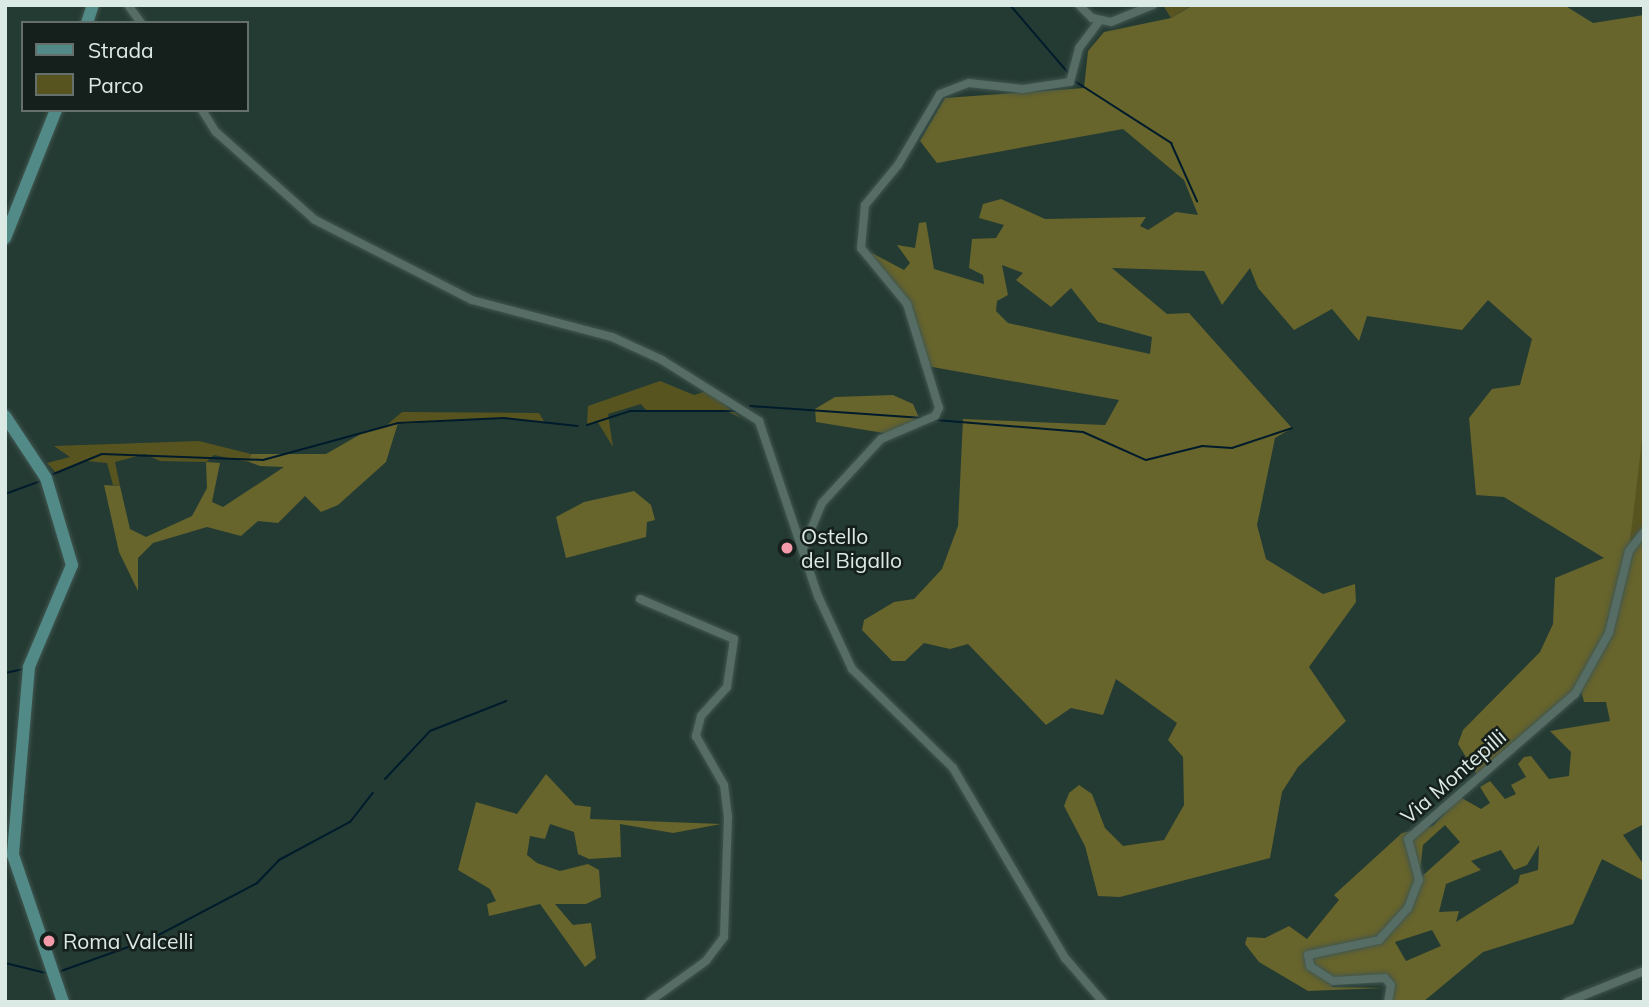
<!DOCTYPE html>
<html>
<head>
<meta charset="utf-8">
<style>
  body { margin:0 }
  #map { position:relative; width:1649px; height:1007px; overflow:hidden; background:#243b33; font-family:Mulish,sans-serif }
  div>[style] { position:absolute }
  .green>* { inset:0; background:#58541f }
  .forest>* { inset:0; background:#67642c }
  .stream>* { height:2px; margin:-1px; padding:0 1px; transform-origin:1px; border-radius:1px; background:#001b2b }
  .roads { filter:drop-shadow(0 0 2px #415650) drop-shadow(0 0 2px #415650) }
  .street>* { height:8px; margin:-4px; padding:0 4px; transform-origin:4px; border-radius:4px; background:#556d64 }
  .secondary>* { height:12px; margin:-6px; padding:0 6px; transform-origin:6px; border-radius:6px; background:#528a88 }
  .dots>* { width:19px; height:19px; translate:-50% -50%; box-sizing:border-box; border:4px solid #151f1c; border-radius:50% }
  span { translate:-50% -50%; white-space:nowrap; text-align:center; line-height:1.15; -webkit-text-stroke:5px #151f1c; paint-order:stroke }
  .poi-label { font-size:21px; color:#dceae5 }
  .left { translate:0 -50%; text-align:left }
  .street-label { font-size:21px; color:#dceae5 }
  .frame { position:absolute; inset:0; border:7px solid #dceae5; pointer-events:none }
  .legend { position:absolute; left:21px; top:21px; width:228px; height:91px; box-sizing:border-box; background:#151f1c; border:2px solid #65706c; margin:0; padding:9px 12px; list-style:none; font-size:21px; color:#dceae5 }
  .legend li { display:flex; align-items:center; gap:14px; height:35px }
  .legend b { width:35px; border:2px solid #65706c }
</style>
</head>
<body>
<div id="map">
  <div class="green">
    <div style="clip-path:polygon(1163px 5px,1192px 5px,1171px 18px)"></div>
    <div style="clip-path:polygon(660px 381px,694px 395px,707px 391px,741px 418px,729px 412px,647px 411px,641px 404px,608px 414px,613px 447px,597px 421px,587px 425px,588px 406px)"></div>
    <div style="clip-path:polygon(402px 412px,539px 413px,545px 423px,504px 418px,387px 425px)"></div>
    <div style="clip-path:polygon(1644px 423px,1644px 537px,1629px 551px,1640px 427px)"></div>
    <div style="clip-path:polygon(199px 441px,251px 454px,249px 462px,214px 455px,206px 462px,160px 461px,145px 454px,115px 462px,120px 486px,113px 485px,107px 463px,87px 461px,56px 473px,47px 463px,70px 457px,54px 446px)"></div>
  </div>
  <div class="forest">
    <div style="clip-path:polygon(evenodd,1193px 5px,1564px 5px,1593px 23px,1644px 15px,1644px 423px,1629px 550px,1644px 537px,1644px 824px,1623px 835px,1644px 865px,1644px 881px,1602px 859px,1573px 924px,1483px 952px,1423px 1002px,1388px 1002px,1385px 978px,1333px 981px,1311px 967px,1333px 987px,1383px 988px,1308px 991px,1259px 962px,1245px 944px,1247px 937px,1265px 938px,1289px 926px,1307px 939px,1339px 900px,1334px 895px,1402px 833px,1433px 826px,1460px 797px,1481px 809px,1490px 803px,1480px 787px,1490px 781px,1505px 799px,1516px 794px,1511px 785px,1526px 777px,1518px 764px,1524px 757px,1531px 756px,1549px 779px,1569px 776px,1571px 752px,1550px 731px,1610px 721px,1606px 702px,1584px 702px,1580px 687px,1477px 775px,1458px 744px,1463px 730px,1540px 652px,1553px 624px,1555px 578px,1604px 558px,1504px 497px,1476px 495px,1469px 418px,1492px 389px,1520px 385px,1532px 339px,1488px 300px,1462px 330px,1367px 316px,1359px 341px,1332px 309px,1294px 330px,1258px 288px,1250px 268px,1222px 305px,1204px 271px,1112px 268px,1167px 314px,1189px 313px,1292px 428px,1275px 438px,1257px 525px,1266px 559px,1323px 594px,1355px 584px,1356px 602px,1309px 667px,1346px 721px,1298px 767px,1282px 792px,1270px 858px,1120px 897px,1098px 896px,1085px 846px,1064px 806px,1069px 793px,1079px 785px,1092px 794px,1105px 828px,1123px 846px,1164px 840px,1184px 805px,1183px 757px,1168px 740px,1177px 723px,1116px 679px,1103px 715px,1071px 708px,1046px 725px,968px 644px,950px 649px,924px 643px,905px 661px,892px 661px,862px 630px,864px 620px,894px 602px,914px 599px,942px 569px,958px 526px,963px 419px,1105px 425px,1119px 400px,921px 365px,907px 304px,870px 252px,904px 270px,910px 263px,897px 245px,915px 248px,919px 223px,926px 222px,934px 269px,984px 284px,983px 275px,969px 268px,972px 239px,996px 238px,1004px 225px,979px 218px,983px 204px,1001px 199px,1045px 219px,1146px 217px,1140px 226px,1148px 230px,1176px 212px,1198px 215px,1184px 180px,1123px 129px,937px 163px,920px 141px,945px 98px,1084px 88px,1088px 51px,1104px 32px,1171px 18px,1193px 5px,1002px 265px,1023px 273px,1016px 280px,1051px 307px,1071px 288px,1098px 322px,1152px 337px,1150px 354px,1008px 323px,996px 311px,997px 301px,1008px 295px,1002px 265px,1193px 5px,1445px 825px,1460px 842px,1419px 879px,1423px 845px,1445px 825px,1193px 5px,1539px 845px,1538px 870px,1520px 875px,1518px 883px,1456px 922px,1459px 911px,1439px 912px,1446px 884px,1481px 870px,1471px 861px,1501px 850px,1514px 870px,1527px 865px,1539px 845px,1193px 5px,1432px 930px,1441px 946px,1406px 961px,1395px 942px,1432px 930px)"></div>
    <div style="clip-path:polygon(893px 395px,913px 404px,921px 422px,890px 434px,816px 422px,815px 409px,835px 397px)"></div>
    <div style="clip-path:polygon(398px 423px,386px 462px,338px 505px,321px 512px,305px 496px,278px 523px,258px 521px,241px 536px,207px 527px,153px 543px,138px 558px,138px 591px,119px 552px,104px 485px,120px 486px,130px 529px,146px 537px,192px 516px,207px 488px,206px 462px,220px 463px,212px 502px,223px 507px,284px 467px,260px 466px,249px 462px,251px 454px,326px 454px,366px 431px)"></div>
    <div style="clip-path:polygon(634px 491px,651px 505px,655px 520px,647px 522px,646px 537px,566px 558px,556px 517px,584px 502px)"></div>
    <div style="clip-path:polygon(546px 774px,575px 805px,591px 807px,590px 819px,721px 824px,673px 833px,620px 824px,621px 857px,589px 859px,578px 854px,574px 832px,550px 824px,545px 839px,530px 836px,527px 855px,537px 863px,560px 871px,588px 864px,599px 870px,601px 897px,586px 904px,555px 904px,573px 925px,591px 923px,596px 958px,585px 967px,540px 904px,489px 916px,487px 904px,496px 901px,490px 889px,458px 870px,476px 802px,517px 814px)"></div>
  </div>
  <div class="stream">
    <div style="left:1010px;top:5px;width:92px;rotate:49.4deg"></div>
    <div style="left:1073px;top:80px;width:117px;rotate:32.7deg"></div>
    <div style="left:1171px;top:143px;width:64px;rotate:65.9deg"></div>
    <div style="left:750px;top:406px;width:173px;rotate:4deg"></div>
    <div style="left:936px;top:420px;width:147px;rotate:4.7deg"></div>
    <div style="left:1083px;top:432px;width:69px;rotate:24deg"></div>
    <div style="left:1146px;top:460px;width:58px;rotate:-14deg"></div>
    <div style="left:1202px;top:446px;width:30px;rotate:4deg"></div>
    <div style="left:1232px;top:448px;width:63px;rotate:-18.4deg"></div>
    <div style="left:587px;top:425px;width:45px;rotate:-18deg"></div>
    <div style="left:630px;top:411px;width:107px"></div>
    <div style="left:51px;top:475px;width:55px;rotate:-22.4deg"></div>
    <div style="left:102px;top:454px;width:161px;rotate:2.1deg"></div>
    <div style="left:263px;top:460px;width:140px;rotate:-15.3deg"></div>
    <div style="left:398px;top:423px;width:106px;rotate:-2.7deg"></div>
    <div style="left:504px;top:418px;width:74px;rotate:6.2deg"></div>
    <div style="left:5px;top:494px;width:37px;rotate:-20deg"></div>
    <div style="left:5px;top:673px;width:19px;rotate:-12deg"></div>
    <div style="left:385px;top:779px;width:66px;rotate:-46.8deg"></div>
    <div style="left:430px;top:731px;width:82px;rotate:-21.5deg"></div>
    <div style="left:5px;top:963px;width:42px;rotate:13.7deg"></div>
    <div style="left:61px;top:971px;width:96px;rotate:-19.6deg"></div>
    <div style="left:151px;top:939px;width:120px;rotate:-27.8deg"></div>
    <div style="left:257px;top:883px;width:32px;rotate:-46deg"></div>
    <div style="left:279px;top:860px;width:81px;rotate:-28.2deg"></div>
    <div style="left:350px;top:822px;width:37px;rotate:-52deg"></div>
  </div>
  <div class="roads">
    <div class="street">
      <div style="left:128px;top:5px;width:22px;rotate:54deg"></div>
      <div style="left:1079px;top:5px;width:18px;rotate:45deg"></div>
      <div style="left:1092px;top:18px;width:19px;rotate:12deg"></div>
      <div style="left:1111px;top:22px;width:45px;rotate:-22deg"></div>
      <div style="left:202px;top:110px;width:26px;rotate:58deg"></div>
      <div style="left:216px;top:132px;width:132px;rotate:41.6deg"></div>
      <div style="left:315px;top:220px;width:176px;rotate:27deg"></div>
      <div style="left:472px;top:300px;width:145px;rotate:14.8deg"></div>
      <div style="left:612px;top:337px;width:55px;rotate:24.7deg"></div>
      <div style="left:662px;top:360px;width:115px;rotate:32.2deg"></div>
      <div style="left:759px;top:421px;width:185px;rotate:71.4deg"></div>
      <div style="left:818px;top:596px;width:81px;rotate:65deg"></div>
      <div style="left:852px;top:669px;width:141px;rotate:44.4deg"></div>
      <div style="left:953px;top:768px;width:221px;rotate:59.5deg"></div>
      <div style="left:1065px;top:958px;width:58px;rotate:49.2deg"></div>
      <div style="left:803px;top:549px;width:50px;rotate:-67.6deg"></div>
      <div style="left:822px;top:503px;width:87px;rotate:-47.3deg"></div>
      <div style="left:881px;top:439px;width:59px;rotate:-23.1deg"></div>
      <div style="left:935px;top:416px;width:9px;rotate:-63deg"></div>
      <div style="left:939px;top:408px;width:109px;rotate:-107.1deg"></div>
      <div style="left:907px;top:304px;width:72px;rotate:-129.4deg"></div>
      <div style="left:861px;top:248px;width:43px;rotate:-84.7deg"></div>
      <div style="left:865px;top:205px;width:52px;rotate:-50.5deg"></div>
      <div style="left:898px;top:165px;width:82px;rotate:-59.4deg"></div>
      <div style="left:940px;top:94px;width:31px;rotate:-21deg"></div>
      <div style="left:969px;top:83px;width:54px;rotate:6.3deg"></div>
      <div style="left:1023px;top:89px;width:48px;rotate:-8.5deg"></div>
      <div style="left:1070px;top:82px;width:35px;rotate:-75deg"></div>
      <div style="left:1079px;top:48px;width:34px;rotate:-53deg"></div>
      <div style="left:640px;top:599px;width:102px;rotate:23.1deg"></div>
      <div style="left:734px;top:639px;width:49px;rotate:98.3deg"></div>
      <div style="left:727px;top:687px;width:39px;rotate:132deg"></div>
      <div style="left:701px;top:716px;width:21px;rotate:104deg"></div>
      <div style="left:696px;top:736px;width:56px;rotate:60.3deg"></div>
      <div style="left:724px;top:785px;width:31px;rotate:83deg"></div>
      <div style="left:728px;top:816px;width:121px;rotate:91.9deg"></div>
      <div style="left:724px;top:937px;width:30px;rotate:127deg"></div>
      <div style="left:706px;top:961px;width:70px;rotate:144.3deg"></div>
      <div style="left:1388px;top:1002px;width:17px;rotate:-80deg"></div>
      <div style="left:1391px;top:985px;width:9px;rotate:-131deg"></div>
      <div style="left:1385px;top:978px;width:52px;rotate:176.7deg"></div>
      <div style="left:1333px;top:981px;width:27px;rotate:-147deg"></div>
      <div style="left:1310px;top:966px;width:11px;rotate:-100deg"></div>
      <div style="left:1308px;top:955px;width:73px;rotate:-11.9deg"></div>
      <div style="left:1379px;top:940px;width:43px;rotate:-47.8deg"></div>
      <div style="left:1408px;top:908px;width:30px;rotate:-69deg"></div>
      <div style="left:1419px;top:880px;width:42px;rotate:-105deg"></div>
      <div style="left:1408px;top:839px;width:221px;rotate:-41deg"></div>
      <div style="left:1575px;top:694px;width:70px;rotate:-60.9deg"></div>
      <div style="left:1609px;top:633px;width:84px;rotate:-76.3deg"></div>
      <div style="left:1629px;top:551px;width:24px;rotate:-52deg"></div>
      <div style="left:1567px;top:1002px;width:83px;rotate:-21.9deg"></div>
    </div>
    <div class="secondary">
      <div style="left:87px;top:23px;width:19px;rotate:-72deg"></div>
      <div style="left:5px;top:238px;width:138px;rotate:-68.3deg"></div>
      <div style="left:5px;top:416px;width:74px;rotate:56.5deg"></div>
      <div style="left:46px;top:478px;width:91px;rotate:73.4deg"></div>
      <div style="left:72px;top:565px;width:111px;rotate:112.9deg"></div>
      <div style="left:29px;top:667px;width:189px;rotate:94.9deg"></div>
      <div style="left:13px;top:855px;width:155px;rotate:71.2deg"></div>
    </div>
  </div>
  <div class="dots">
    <div style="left:787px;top:548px;background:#f39aab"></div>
    <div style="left:49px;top:941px;background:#f39aab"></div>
  </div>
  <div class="poi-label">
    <span class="left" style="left:801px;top:548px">Ostello<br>del Bigallo</span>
    <span class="left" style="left:63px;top:941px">Roma Valcelli</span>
  </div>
  <div class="street-label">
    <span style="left:1453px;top:776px;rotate:-41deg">Via Montepilli</span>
  </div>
  <div class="frame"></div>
  <ul class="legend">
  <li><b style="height:9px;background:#528a88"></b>Strada</li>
  <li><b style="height:19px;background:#58541f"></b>Parco</li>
  </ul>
</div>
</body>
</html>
